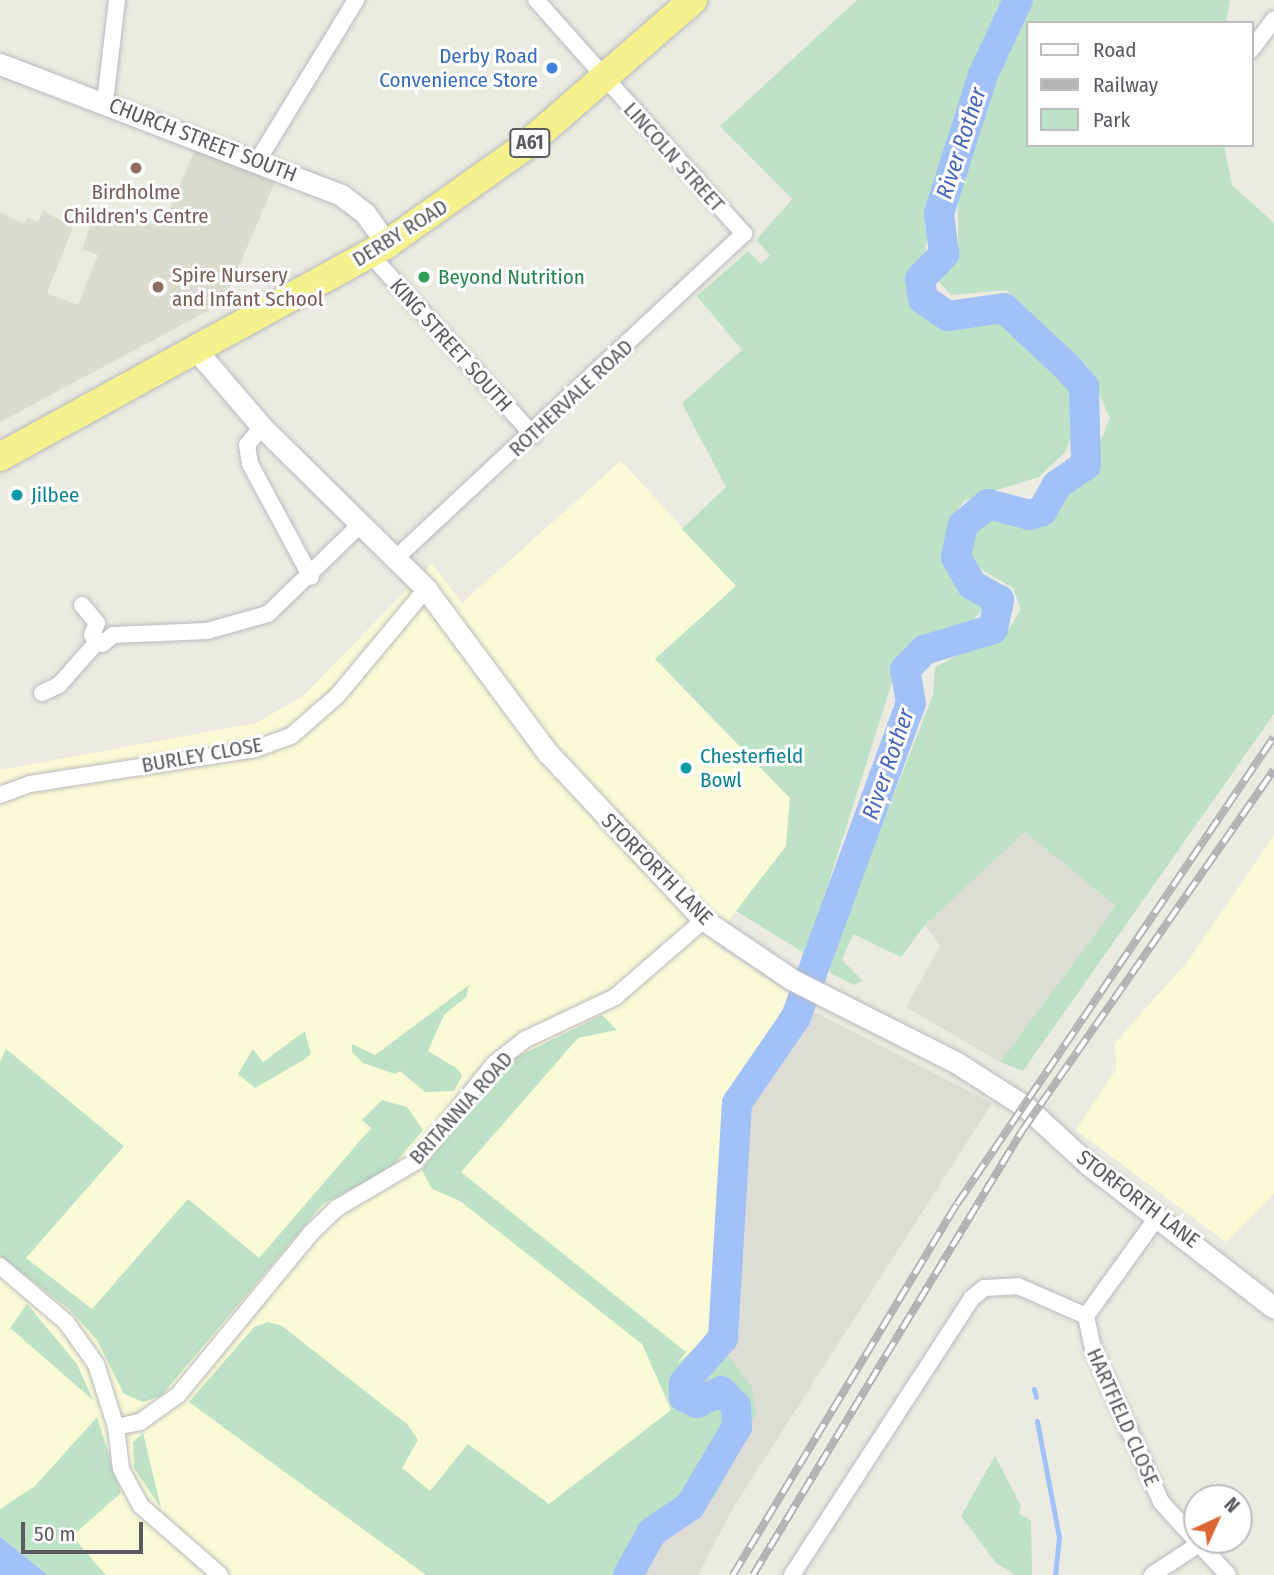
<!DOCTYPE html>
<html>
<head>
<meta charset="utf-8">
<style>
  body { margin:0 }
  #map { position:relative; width:1274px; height:1575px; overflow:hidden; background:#ebebe1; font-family:"Fira Sans Condensed",sans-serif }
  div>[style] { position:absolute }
  .commercial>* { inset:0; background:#fbfad6 }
  .industrial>* { inset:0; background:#dddcd5 }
  .education>* { inset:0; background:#dbdbcf }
  .green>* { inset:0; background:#bee2c6 }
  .water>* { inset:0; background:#a3c1f9 }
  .stream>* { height:5px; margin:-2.5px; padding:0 2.5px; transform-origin:2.5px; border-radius:2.5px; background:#a3c1f9 }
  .river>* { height:30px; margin:-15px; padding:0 15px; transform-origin:15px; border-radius:15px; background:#a3c1f9 }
  .roads { filter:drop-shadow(0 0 2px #b8b9bf) drop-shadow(0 0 2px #b8b9bf) }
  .street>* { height:16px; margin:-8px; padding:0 8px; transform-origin:8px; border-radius:8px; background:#fff }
  .secondary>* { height:21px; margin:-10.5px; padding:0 10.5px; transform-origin:10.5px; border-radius:10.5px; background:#fff }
  .highway>* { height:28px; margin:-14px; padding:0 14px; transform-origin:14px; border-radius:14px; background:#f5f18d }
  .rail>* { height:8px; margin-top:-4px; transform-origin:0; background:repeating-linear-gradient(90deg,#fff 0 16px,#b3b4b4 0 32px); box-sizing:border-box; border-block:2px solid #b3b4b4 }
  .dots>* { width:19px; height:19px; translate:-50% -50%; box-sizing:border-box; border:4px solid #fff; border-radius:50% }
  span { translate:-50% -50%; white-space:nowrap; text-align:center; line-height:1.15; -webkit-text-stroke:6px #fff; paint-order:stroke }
  .shield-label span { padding:2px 5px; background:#fff; border:2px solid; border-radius:5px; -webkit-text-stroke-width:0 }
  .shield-label { font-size:19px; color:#595b61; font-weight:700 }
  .shop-label { font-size:21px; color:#366cbe }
  .right { translate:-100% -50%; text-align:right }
  .street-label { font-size:21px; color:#595b61 }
  .education-label { font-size:21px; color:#785e54 }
  .left { translate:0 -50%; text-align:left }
  .leisure-label { font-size:21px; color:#27864d }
  .culture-label { font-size:21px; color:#0d838f }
  .water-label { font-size:23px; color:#4867ba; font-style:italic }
  .legend { position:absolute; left:1026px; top:21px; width:228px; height:126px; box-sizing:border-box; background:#fff; border:2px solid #bdbdc0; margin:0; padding:9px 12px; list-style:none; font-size:21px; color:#595b61 }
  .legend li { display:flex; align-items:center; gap:14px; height:35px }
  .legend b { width:35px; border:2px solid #bdbdc0 }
  .north { position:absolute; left:1183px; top:1484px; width:70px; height:70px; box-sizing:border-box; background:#fff; border:2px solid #bdbdc0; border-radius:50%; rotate:45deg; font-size:19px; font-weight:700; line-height:28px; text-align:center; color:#595b61 }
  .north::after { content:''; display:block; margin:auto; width:24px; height:32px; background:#dd6635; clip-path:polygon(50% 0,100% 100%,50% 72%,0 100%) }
  .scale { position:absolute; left:21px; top:1522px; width:122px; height:32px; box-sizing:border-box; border:4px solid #595b61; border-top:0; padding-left:9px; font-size:21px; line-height:24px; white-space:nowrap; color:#595b61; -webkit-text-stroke:5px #fff; paint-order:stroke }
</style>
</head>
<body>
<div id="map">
  <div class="commercial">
    <div style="clip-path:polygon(621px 461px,736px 586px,655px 659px,790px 798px,786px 846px,712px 943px,796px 998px,726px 1131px,721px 1291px,712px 1333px,674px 1367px,672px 1409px,564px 1498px,413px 1563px,426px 1575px,77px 1575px,9px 1505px,0 1509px,0 770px,256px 723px,303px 696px,432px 564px,462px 603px)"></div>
    <div style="clip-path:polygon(1274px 835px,1274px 1194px,1226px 1242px,1076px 1130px,1116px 1069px,1115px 1043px,1188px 961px)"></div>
  </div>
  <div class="industrial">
    <div style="clip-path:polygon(1025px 832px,1116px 906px,1000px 1062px,906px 1007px,940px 946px,925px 925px)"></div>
    <div style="clip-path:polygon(809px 1009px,992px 1103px,733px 1508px,698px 1575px,639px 1575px,661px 1537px,683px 1527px,752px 1387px,729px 1360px,743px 1107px)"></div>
  </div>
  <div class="education">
    <div style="clip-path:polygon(196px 147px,275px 182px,223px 303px,0 422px,0 212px,24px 224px,27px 217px,38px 222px,43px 210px,73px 228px,47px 293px,78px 305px,98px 255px,82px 249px,95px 212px,114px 210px,162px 227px)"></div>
  </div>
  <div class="green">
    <div style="clip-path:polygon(857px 0,1008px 0,978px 65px,931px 210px,923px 268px,908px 291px,944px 319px,998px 315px,1073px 390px,1077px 420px,1065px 452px,1039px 477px,965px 500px,954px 514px,948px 558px,965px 587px,987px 605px,969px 624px,948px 628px,900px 657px,806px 954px,736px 911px,786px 846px,790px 798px,655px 659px,736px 586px,682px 529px,726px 487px,682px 403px,742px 350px,697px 296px,748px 251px,761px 264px,770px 255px,756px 240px,792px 199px,720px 126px)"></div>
    <div style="clip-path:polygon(1034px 0,1230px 0,1226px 23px,1027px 23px,1027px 145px,1224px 145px,1232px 185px,1274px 223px,1274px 714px,1023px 1071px,1000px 1062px,1116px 906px,1025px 832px,925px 925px,901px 957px,853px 934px,842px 960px,863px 981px,854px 985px,830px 973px,830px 957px,933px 695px,935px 667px,1009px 629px,1021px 609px,1013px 588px,974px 565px,968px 552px,977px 530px,989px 518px,1031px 525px,1089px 469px,1110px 418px,1087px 366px,1006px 290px,951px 295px,936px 278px,958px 256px,958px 197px,996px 83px)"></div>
    <div style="clip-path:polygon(469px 985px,466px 997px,444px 1015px,428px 1051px,458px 1069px,462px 1076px,454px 1091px,425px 1092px,400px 1071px,395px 1074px,363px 1063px,352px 1052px,352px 1044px,375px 1055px)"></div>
    <div style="clip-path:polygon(602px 1015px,617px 1030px,578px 1038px,461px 1172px,686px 1352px,677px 1364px,712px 1333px,752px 1387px,756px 1413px,715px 1497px,661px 1537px,639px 1575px,426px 1575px,189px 1402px,254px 1327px,268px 1322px,282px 1326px,407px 1424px,418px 1440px,402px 1468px,430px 1491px,468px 1444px,549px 1504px,671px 1410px,642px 1344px,460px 1201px,432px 1189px,422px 1170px,501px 1065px)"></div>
    <div style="clip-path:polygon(305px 1031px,311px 1054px,305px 1059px,255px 1088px,238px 1074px,253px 1049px,263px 1062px)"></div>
    <div style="clip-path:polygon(6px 1049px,124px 1146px,26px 1258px,92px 1309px,188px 1199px,259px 1258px,371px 1128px,362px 1120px,382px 1100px,407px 1107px,423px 1130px,390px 1169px,323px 1204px,161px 1396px,143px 1402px,124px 1394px,97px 1340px,70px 1310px,0 1256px,0 1062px)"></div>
    <div style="clip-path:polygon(27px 1304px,77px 1364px,93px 1400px,10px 1328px)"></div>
    <div style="clip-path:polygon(97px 1417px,121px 1493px,72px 1536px,106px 1575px,48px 1575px,0 1537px,0 1509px,35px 1486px)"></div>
    <div style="clip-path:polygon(143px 1433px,161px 1508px,134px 1468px,133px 1442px)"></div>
    <div style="clip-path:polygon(995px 1456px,1021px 1506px,1019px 1514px,1031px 1520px,1032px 1575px,1016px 1575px,996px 1563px,961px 1516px)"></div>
  </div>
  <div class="water">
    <div style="clip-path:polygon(0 1537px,48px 1575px,0 1575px)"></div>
  </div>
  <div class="stream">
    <div style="left:1034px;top:1389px;width:8px;rotate:76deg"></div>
    <div style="left:1037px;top:1421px;width:118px;rotate:79.3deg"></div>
    <div style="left:1059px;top:1537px;width:38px;rotate:96deg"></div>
  </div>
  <div class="river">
    <div style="left:628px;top:1575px;width:49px;rotate:-60.8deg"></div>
    <div style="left:652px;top:1532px;width:46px;rotate:-34.4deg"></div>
    <div style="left:690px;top:1506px;width:92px;rotate:-59.3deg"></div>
    <div style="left:737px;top:1427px;width:21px;rotate:-93deg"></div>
    <div style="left:736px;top:1406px;width:21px;rotate:-135deg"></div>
    <div style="left:721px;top:1391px;width:27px;rotate:153deg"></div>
    <div style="left:697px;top:1403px;width:14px;rotate:-155deg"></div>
    <div style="left:684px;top:1397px;width:14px;rotate:-90deg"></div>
    <div style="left:684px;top:1383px;width:60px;rotate:-49.1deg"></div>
    <div style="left:723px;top:1338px;width:235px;rotate:-86.6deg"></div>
    <div style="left:737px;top:1103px;width:104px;rotate:-55.5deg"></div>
    <div style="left:796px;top:1017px;width:334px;rotate:-69.9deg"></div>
    <div style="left:911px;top:703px;width:34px;rotate:-100deg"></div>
    <div style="left:905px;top:670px;width:28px;rotate:-46deg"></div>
    <div style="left:924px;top:650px;width:72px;rotate:-16.9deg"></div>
    <div style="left:993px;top:629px;width:30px;rotate:-78deg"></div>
    <div style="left:999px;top:600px;width:31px;rotate:-151deg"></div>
    <div style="left:972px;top:585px;width:32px;rotate:-120deg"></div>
    <div style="left:956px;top:557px;width:33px;rotate:-78deg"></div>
    <div style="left:963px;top:525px;width:33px;rotate:-40deg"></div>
    <div style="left:988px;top:504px;width:43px;rotate:14.7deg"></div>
    <div style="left:1030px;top:515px;width:13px;rotate:-18deg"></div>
    <div style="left:1042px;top:511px;width:30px;rotate:-60deg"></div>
    <div style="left:1057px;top:485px;width:35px;rotate:-35deg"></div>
    <div style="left:1086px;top:465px;width:79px;rotate:-91.5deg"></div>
    <div style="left:1084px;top:386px;width:27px;rotate:-132deg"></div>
    <div style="left:1066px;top:366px;width:85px;rotate:-136.9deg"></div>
    <div style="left:1004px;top:308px;width:57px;rotate:171.9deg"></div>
    <div style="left:948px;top:316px;width:30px;rotate:-146deg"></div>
    <div style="left:923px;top:299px;width:20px;rotate:-99deg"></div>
    <div style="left:920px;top:279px;width:35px;rotate:-46deg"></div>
    <div style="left:944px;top:254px;width:41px;rotate:-97deg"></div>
    <div style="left:939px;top:213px;width:145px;rotate:-72.3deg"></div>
    <div style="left:983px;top:75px;width:83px;rotate:-65deg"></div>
  </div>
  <div class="roads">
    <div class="street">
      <div style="left:1251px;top:50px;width:38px;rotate:-53deg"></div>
      <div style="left:105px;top:102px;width:103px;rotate:-83.3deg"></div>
      <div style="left:258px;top:160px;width:188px;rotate:-58.5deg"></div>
      <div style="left:370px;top:254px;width:244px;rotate:48deg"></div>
      <div style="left:262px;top:427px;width:23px;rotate:130deg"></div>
      <div style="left:247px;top:445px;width:19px;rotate:81deg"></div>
      <div style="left:250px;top:464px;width:128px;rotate:61.6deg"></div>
      <div style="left:395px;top:559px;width:477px;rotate:-43deg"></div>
      <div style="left:744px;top:234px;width:313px;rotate:-131.6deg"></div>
      <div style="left:82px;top:605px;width:23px;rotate:50deg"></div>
      <div style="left:97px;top:623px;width:13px;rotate:113deg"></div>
      <div style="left:92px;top:635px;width:13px;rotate:42deg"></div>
      <div style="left:102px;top:644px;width:14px;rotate:-39deg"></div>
      <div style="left:113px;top:635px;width:94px;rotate:-2.4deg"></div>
      <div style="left:207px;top:631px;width:63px;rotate:-15.6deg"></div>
      <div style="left:268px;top:614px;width:129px;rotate:-44.1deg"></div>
      <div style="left:42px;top:693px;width:19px;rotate:-25deg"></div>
      <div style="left:59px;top:685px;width:57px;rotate:-48.5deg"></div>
      <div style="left:0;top:795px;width:32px;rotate:-20deg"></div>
      <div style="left:30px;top:784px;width:228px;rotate:-8.8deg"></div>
      <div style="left:255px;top:749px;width:38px;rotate:-20deg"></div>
      <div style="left:291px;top:736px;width:61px;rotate:-41deg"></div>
      <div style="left:337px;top:696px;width:139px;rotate:-50.2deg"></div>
      <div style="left:0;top:1266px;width:87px;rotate:40.3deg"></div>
      <div style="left:66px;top:1322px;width:52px;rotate:54.5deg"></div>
      <div style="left:96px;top:1364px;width:66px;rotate:72.4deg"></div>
      <div style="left:116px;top:1427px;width:42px;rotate:83.2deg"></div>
      <div style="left:121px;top:1469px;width:42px;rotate:61.6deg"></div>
      <div style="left:141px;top:1506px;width:105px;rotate:41.1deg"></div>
      <div style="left:1086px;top:1316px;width:34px;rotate:78deg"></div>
      <div style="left:1093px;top:1349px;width:167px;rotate:66deg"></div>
      <div style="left:1161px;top:1502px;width:99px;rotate:47.5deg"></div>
      <div style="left:116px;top:1427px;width:25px;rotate:-12deg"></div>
      <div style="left:140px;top:1422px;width:47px;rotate:-35.4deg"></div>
      <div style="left:178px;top:1395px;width:210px;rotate:-50.6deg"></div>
      <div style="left:311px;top:1233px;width:36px;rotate:-44deg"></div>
      <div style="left:337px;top:1208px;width:91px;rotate:-30.5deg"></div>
      <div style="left:415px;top:1162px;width:127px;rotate:-51.1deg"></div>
      <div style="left:495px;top:1063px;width:37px;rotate:-38deg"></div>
      <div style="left:524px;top:1040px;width:101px;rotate:-25.3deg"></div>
      <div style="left:615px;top:997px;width:118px;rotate:-40.9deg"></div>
      <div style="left:792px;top:1575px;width:329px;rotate:-57deg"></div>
      <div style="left:971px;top:1299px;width:17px;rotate:-40deg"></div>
      <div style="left:984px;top:1288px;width:34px;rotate:-3deg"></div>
      <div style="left:1018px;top:1286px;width:74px;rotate:23.8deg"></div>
      <div style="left:1086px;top:1316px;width:123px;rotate:-54.2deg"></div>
      <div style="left:1152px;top:1575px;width:53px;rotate:-33.4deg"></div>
    </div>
    <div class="secondary">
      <div style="left:0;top:64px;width:365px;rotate:21deg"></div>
      <div style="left:341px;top:195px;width:30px;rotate:37deg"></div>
      <div style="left:365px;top:213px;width:38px;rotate:55deg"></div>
      <div style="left:196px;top:350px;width:101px;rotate:49.4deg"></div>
      <div style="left:262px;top:427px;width:231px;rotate:44.6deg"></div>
      <div style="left:426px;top:589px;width:204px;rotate:53.4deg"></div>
      <div style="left:548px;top:753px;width:229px;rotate:47deg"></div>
      <div style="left:704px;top:920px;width:105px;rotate:34.1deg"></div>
      <div style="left:791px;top:979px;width:186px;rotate:26.8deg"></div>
      <div style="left:957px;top:1063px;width:82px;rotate:32.5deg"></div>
      <div style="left:1026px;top:1107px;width:84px;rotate:42.6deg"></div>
      <div style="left:1088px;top:1164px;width:235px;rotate:37.7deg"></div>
    </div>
    <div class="highway">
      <div style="left:0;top:457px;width:442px;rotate:-28.8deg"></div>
      <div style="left:387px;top:244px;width:168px;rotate:-35.3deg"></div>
      <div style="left:524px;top:147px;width:224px;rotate:-41deg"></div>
    </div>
  </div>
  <div class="rail">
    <div style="left:733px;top:1575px;width:433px;rotate:-58.9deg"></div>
    <div style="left:957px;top:1204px;width:564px;rotate:-55.83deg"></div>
    <div style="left:753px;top:1575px;width:519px;rotate:-58.79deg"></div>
    <div style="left:1022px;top:1131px;width:440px;rotate:-55.1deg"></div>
  </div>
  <div class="dots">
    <div style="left:552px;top:68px;background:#3f7fe0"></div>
    <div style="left:136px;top:168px;background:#8d6e63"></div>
    <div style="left:424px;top:277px;background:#2e9e5b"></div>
    <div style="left:158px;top:287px;background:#8d6e63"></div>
    <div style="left:17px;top:495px;background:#0f9aa8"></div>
    <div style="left:686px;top:768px;background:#0f9aa8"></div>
  </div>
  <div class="shield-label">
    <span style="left:530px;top:143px">A61</span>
  </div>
  <div class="shop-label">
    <span class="right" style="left:538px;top:68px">Derby Road<br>Convenience Store</span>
  </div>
  <div class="street-label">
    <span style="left:203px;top:140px;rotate:21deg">CHURCH STREET SOUTH</span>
    <span style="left:674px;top:157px;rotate:48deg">LINCOLN STREET</span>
    <span style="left:400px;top:233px;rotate:-32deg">DERBY ROAD</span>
    <span style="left:451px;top:345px;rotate:48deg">KING STREET SOUTH</span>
    <span style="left:571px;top:398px;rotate:-43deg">ROTHERVALE ROAD</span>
    <span style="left:202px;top:755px;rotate:-10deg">BURLEY CLOSE</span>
    <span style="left:657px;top:869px;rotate:45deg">STORFORTH LANE</span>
    <span style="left:461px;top:1108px;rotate:-48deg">BRITANNIA ROAD</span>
    <span style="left:1138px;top:1199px;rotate:37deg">STORFORTH LANE</span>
    <span style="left:1123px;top:1417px;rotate:66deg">HARTFIELD CLOSE</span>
  </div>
  <div class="education-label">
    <span style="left:136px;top:204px">Birdholme<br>Children's Centre</span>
    <span class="left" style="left:172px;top:287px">Spire Nursery<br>and Infant School</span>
  </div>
  <div class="leisure-label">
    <span class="left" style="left:438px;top:277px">Beyond Nutrition</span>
  </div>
  <div class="culture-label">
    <span class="left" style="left:31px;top:495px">Jilbee</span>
    <span class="left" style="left:700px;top:768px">Chesterfield<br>Bowl</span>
  </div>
  <div class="water-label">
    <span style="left:961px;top:143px;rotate:-72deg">River Rother</span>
    <span style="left:888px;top:764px;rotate:-71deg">River Rother</span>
  </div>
  <ul class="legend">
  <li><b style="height:9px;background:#fff"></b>Road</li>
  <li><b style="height:9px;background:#b3b4b4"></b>Railway</li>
  <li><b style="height:19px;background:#bee2c6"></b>Park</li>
  </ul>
  <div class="north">N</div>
  <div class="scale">50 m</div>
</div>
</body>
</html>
